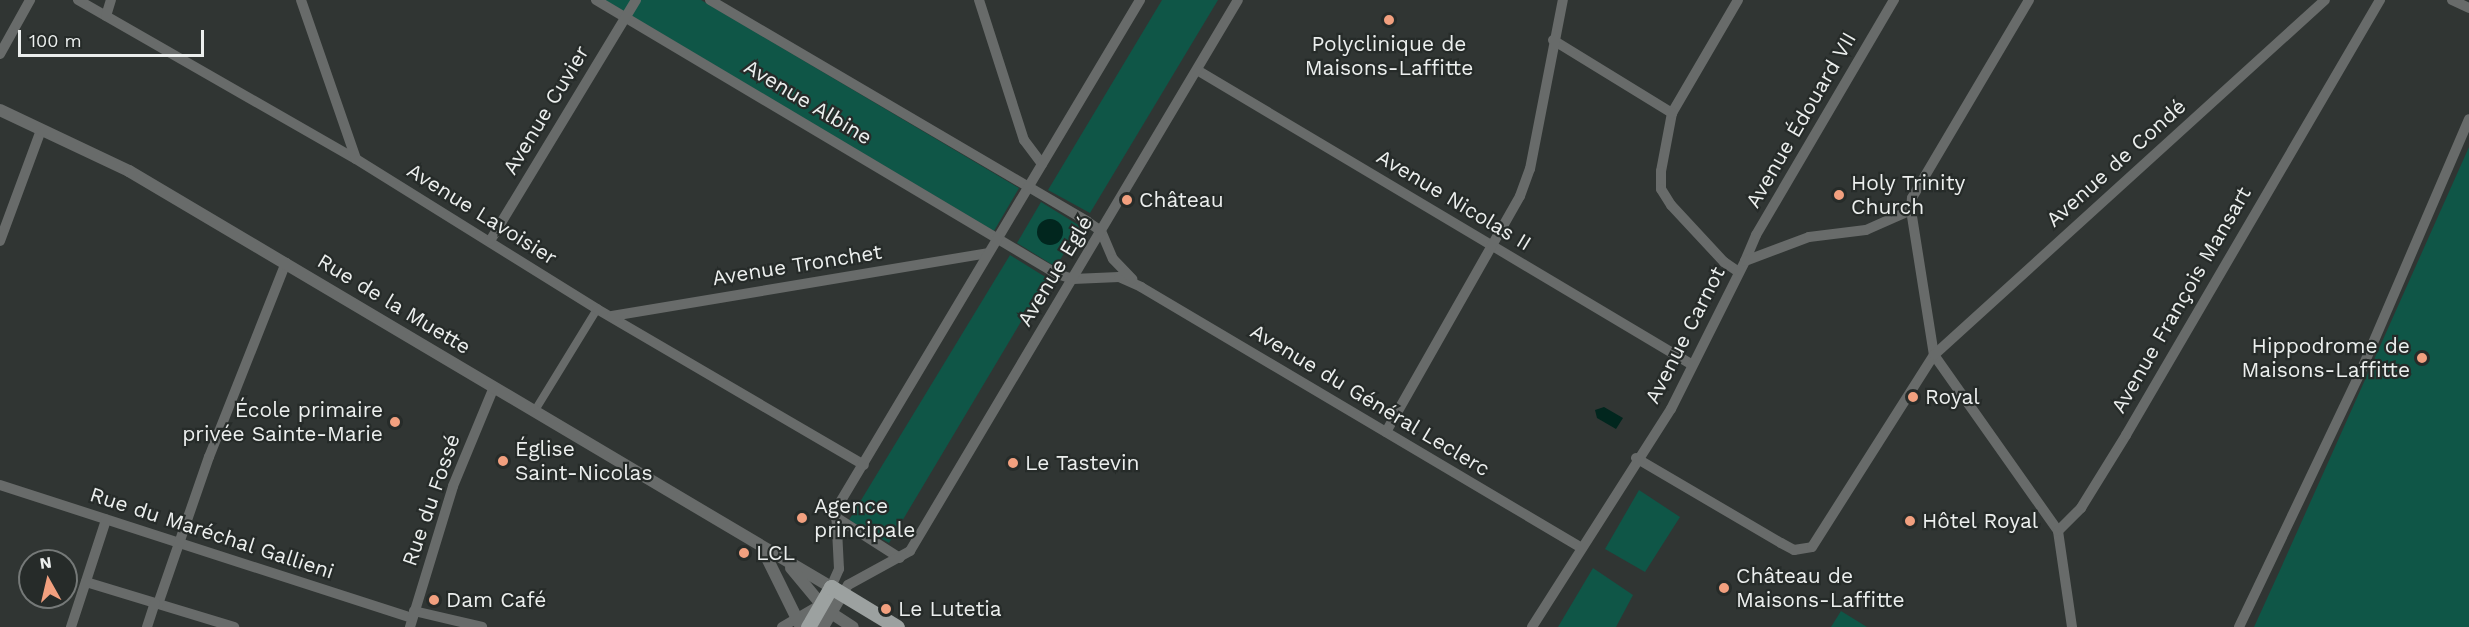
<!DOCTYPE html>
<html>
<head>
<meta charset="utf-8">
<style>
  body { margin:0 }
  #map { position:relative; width:2469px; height:627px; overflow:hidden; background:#303533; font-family:"Work Sans",sans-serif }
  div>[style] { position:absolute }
  .green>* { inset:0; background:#0f5647 }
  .water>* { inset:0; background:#01261e }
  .round { border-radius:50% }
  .pedestrian>* { height:8px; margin:-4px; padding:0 4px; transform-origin:4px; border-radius:4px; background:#686b6a }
  .minor>* { height:10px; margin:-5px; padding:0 5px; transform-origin:5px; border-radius:5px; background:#686b6a }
  .tertiary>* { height:12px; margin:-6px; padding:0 6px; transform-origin:6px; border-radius:6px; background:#686b6a }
  .primary>* { height:15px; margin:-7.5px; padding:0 7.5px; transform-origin:7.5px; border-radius:7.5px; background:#9ca1a0 }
  .dots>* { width:16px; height:16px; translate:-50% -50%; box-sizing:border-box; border:3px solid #262b29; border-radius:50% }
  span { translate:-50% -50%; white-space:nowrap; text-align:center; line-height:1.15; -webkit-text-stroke:4.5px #262b29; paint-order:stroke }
  .poi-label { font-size:21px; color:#ecefee }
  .left { translate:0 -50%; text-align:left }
  .right { translate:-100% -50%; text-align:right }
  .street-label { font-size:21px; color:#ecefee }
  .north { position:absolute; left:18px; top:549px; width:60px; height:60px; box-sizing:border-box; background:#262b29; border:2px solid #757978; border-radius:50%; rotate:352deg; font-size:16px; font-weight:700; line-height:24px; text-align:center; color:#ecefee }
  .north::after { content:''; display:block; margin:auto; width:21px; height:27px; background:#f2a07f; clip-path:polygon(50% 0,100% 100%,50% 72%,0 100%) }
  .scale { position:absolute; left:18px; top:30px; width:186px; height:27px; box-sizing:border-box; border:3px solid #ecefee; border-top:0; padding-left:8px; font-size:18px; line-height:21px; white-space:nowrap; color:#ecefee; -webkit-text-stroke:4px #262b29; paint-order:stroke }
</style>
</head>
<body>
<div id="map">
  <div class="green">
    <div style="clip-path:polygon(605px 0,701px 0,1019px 188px,994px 231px)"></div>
    <div style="clip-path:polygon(1162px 0,1218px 0,1090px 213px,1048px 190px)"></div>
    <div style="clip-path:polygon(2469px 147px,2469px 627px,2254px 627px,2280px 570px)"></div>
    <div style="clip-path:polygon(1041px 202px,1080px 226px,1056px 267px,1017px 243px)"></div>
    <div style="clip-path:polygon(1010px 255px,1047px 278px,889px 543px,849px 520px)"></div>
    <div style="clip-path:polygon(1639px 490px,1680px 517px,1645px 572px,1605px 549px)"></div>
    <div style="clip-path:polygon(1593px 568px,1633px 595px,1616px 627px,1558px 627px)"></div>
    <div style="clip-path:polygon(1841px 611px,1867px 627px,1831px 627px)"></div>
  </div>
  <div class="water">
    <div class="round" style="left:1037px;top:219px;width:26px;height:26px"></div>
    <div style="clip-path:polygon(1604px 407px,1623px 418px,1616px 429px,1597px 418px,1595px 410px)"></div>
  </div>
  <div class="pedestrian">
    <div style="left:534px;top:412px;width:121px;rotate:-58.5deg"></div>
  </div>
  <div class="minor">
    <div style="left:78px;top:0;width:320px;rotate:29.8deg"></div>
    <div style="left:356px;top:159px;width:284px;rotate:31.9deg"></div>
    <div style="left:597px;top:309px;width:309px;rotate:30.3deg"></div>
    <div style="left:301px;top:0;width:168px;rotate:70.9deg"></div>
    <div style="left:596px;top:0;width:536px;rotate:30.73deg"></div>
    <div style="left:1057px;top:274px;width:17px;rotate:17deg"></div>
    <div style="left:1073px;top:279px;width:46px;rotate:-2.5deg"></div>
    <div style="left:1119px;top:277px;width:24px;rotate:24deg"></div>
    <div style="left:1141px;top:287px;width:510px;rotate:30.64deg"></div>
    <div style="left:710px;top:0;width:438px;rotate:30.4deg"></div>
    <div style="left:1088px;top:222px;width:16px;rotate:35deg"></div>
    <div style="left:1101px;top:231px;width:30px;rotate:67deg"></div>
    <div style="left:1113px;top:259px;width:28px;rotate:46deg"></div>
    <div style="left:979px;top:0;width:147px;rotate:72.2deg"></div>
    <div style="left:1024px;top:140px;width:30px;rotate:53deg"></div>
    <div style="left:1738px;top:0;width:131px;rotate:120.3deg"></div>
    <div style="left:1672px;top:113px;width:59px;rotate:100.7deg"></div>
    <div style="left:1661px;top:171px;width:18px;rotate:90deg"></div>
    <div style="left:1661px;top:189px;width:19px;rotate:58deg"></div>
    <div style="left:1671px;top:205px;width:78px;rotate:47.1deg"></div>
    <div style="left:1724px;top:262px;width:18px;rotate:34deg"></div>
    <div style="left:2029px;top:0;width:230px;rotate:120.6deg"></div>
    <div style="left:1912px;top:198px;width:12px;rotate:95deg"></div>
    <div style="left:1911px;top:210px;width:147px;rotate:81deg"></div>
    <div style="left:1934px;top:355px;width:215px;rotate:54.8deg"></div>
    <div style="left:2058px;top:531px;width:97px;rotate:81.7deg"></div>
    <div style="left:2452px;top:0;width:19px;rotate:25deg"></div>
    <div style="left:106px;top:16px;width:17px;rotate:-73deg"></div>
    <div style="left:1553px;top:40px;width:140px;rotate:31.5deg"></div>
    <div style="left:0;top:54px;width:62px;rotate:-60.9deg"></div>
    <div style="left:1197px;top:70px;width:575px;rotate:30.76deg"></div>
    <div style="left:0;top:241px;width:118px;rotate:-69.7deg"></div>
    <div style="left:490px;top:241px;width:282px;rotate:-58.8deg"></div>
    <div style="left:1745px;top:261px;width:28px;rotate:-67deg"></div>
    <div style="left:1756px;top:235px;width:273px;rotate:-59.6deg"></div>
    <div style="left:612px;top:316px;width:381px;rotate:-9.5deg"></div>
    <div style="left:1386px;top:432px;width:271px;rotate:-60.4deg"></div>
    <div style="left:1520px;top:196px;width:29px;rotate:-70deg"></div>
    <div style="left:1530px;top:169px;width:172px;rotate:-79deg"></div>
    <div style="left:1636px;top:458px;width:168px;rotate:30.4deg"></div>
    <div style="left:1781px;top:543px;width:15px;rotate:28deg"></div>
    <div style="left:1794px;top:550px;width:18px;rotate:-9deg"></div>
    <div style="left:1812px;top:547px;width:227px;rotate:-57.6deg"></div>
    <div style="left:1934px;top:355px;width:528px;rotate:-42.24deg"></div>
    <div style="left:0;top:485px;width:433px;rotate:17.9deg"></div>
    <div style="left:834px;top:516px;width:78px;rotate:32.5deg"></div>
    <div style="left:2058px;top:531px;width:33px;rotate:-45deg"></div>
    <div style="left:2081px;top:508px;width:86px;rotate:-58.3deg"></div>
    <div style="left:2126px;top:435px;width:504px;rotate:-59.72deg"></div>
    <div style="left:86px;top:582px;width:155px;rotate:16.9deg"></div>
    <div style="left:831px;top:587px;width:20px;rotate:-66deg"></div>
    <div style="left:839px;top:569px;width:60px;rotate:-92.9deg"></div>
    <div style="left:836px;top:509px;width:593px;rotate:-59.15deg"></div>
    <div style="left:842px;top:594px;width:11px;rotate:-56deg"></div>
    <div style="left:848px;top:585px;width:71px;rotate:-28.7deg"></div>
    <div style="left:910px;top:551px;width:641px;rotate:-59.24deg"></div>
    <div style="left:158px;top:604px;width:156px;rotate:-70.9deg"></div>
    <div style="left:209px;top:457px;width:209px;rotate:-68.4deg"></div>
    <div style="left:414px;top:611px;width:70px;rotate:13.2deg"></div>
    <div style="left:71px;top:627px;width:113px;rotate:-71.9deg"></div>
    <div style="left:147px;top:627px;width:25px;rotate:-72deg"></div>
    <div style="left:410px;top:627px;width:147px;rotate:-73deg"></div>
    <div style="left:453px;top:486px;width:107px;rotate:-67.5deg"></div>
    <div style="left:782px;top:627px;width:44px;rotate:-30.1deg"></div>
    <div style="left:1532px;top:627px;width:259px;rotate:-57.5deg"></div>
    <div style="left:1671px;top:409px;width:165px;rotate:-63.4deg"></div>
    <div style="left:1745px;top:261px;width:68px;rotate:-20.6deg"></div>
    <div style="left:1809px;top:237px;width:57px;rotate:-7deg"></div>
    <div style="left:1866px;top:230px;width:49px;rotate:-24deg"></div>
    <div style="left:2239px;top:627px;width:284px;rotate:-64.5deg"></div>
    <div style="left:2361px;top:371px;width:274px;rotate:-66.8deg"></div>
  </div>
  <div class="tertiary">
    <div style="left:0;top:110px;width:143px;rotate:25.3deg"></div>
    <div style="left:129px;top:171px;width:816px;rotate:30.65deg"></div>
    <div style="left:763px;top:550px;width:86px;rotate:63.7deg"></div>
    <div style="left:791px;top:568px;width:53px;rotate:50.3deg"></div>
    <div style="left:825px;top:609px;width:33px;rotate:33deg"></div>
    <div style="left:823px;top:627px;width:38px;rotate:-60deg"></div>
  </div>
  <div class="primary">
    <div style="left:808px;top:627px;width:46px;rotate:-60.1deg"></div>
    <div style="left:831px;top:587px;width:77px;rotate:31.2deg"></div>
  </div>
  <div class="dots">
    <div style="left:1389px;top:20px;background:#f2a07f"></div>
    <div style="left:1839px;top:195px;background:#f2a07f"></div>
    <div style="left:1127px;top:200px;background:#f2a07f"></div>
    <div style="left:2422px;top:358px;background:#f2a07f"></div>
    <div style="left:1913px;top:397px;background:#f2a07f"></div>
    <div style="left:395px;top:422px;background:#f2a07f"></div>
    <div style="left:503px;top:461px;background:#f2a07f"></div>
    <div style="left:1013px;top:463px;background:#f2a07f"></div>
    <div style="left:802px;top:518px;background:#f2a07f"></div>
    <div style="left:1910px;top:521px;background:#f2a07f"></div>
    <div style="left:744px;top:553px;background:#f2a07f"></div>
    <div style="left:1724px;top:588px;background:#f2a07f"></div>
    <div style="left:434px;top:600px;background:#f2a07f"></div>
    <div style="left:886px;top:609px;background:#f2a07f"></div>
  </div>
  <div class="poi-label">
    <span style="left:1389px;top:56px">Polyclinique de<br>Maisons-Laffitte</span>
    <span class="left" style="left:1851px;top:195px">Holy Trinity<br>Church</span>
    <span class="left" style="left:1139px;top:200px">Château</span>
    <span class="right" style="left:2410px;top:358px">Hippodrome de<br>Maisons-Laffitte</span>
    <span class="left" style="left:1925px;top:397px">Royal</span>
    <span class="right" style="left:383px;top:422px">École primaire<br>privée Sainte-Marie</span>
    <span class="left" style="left:515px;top:461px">Église<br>Saint-Nicolas</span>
    <span class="left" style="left:1025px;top:463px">Le Tastevin</span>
    <span class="left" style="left:814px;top:518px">Agence<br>principale</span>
    <span class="left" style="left:1922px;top:521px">Hôtel Royal</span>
    <span class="left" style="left:756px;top:553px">LCL</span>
    <span class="left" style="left:1736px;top:588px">Château de<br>Maisons-Laffitte</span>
    <span class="left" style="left:446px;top:600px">Dam Café</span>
    <span class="left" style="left:898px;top:609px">Le Lutetia</span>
  </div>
  <div class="street-label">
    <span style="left:808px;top:102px;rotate:31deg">Avenue Albine</span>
    <span style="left:546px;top:110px;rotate:-59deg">Avenue Cuvier</span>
    <span style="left:1801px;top:120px;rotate:-60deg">Avenue Édouard VII</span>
    <span style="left:2116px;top:163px;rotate:-42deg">Avenue de Condé</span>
    <span style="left:1454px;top:200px;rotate:31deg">Avenue Nicolas II</span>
    <span style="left:482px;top:214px;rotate:32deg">Avenue Lavoisier</span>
    <span style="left:797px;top:265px;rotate:-9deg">Avenue Tronchet</span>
    <span style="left:1055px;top:271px;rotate:-59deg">Avenue Eglé</span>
    <span style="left:2181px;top:300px;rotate:-60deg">Avenue François Mansart</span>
    <span style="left:394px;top:304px;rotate:31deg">Rue de la Muette</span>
    <span style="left:1685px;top:335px;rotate:-63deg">Avenue Carnot</span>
    <span style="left:1370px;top:400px;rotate:31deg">Avenue du Général Leclerc</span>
    <span style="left:431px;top:500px;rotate:-71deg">Rue du Fossé</span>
    <span style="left:212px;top:533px;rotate:18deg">Rue du Maréchal Gallieni</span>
  </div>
  <div class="north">N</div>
  <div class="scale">100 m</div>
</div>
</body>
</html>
